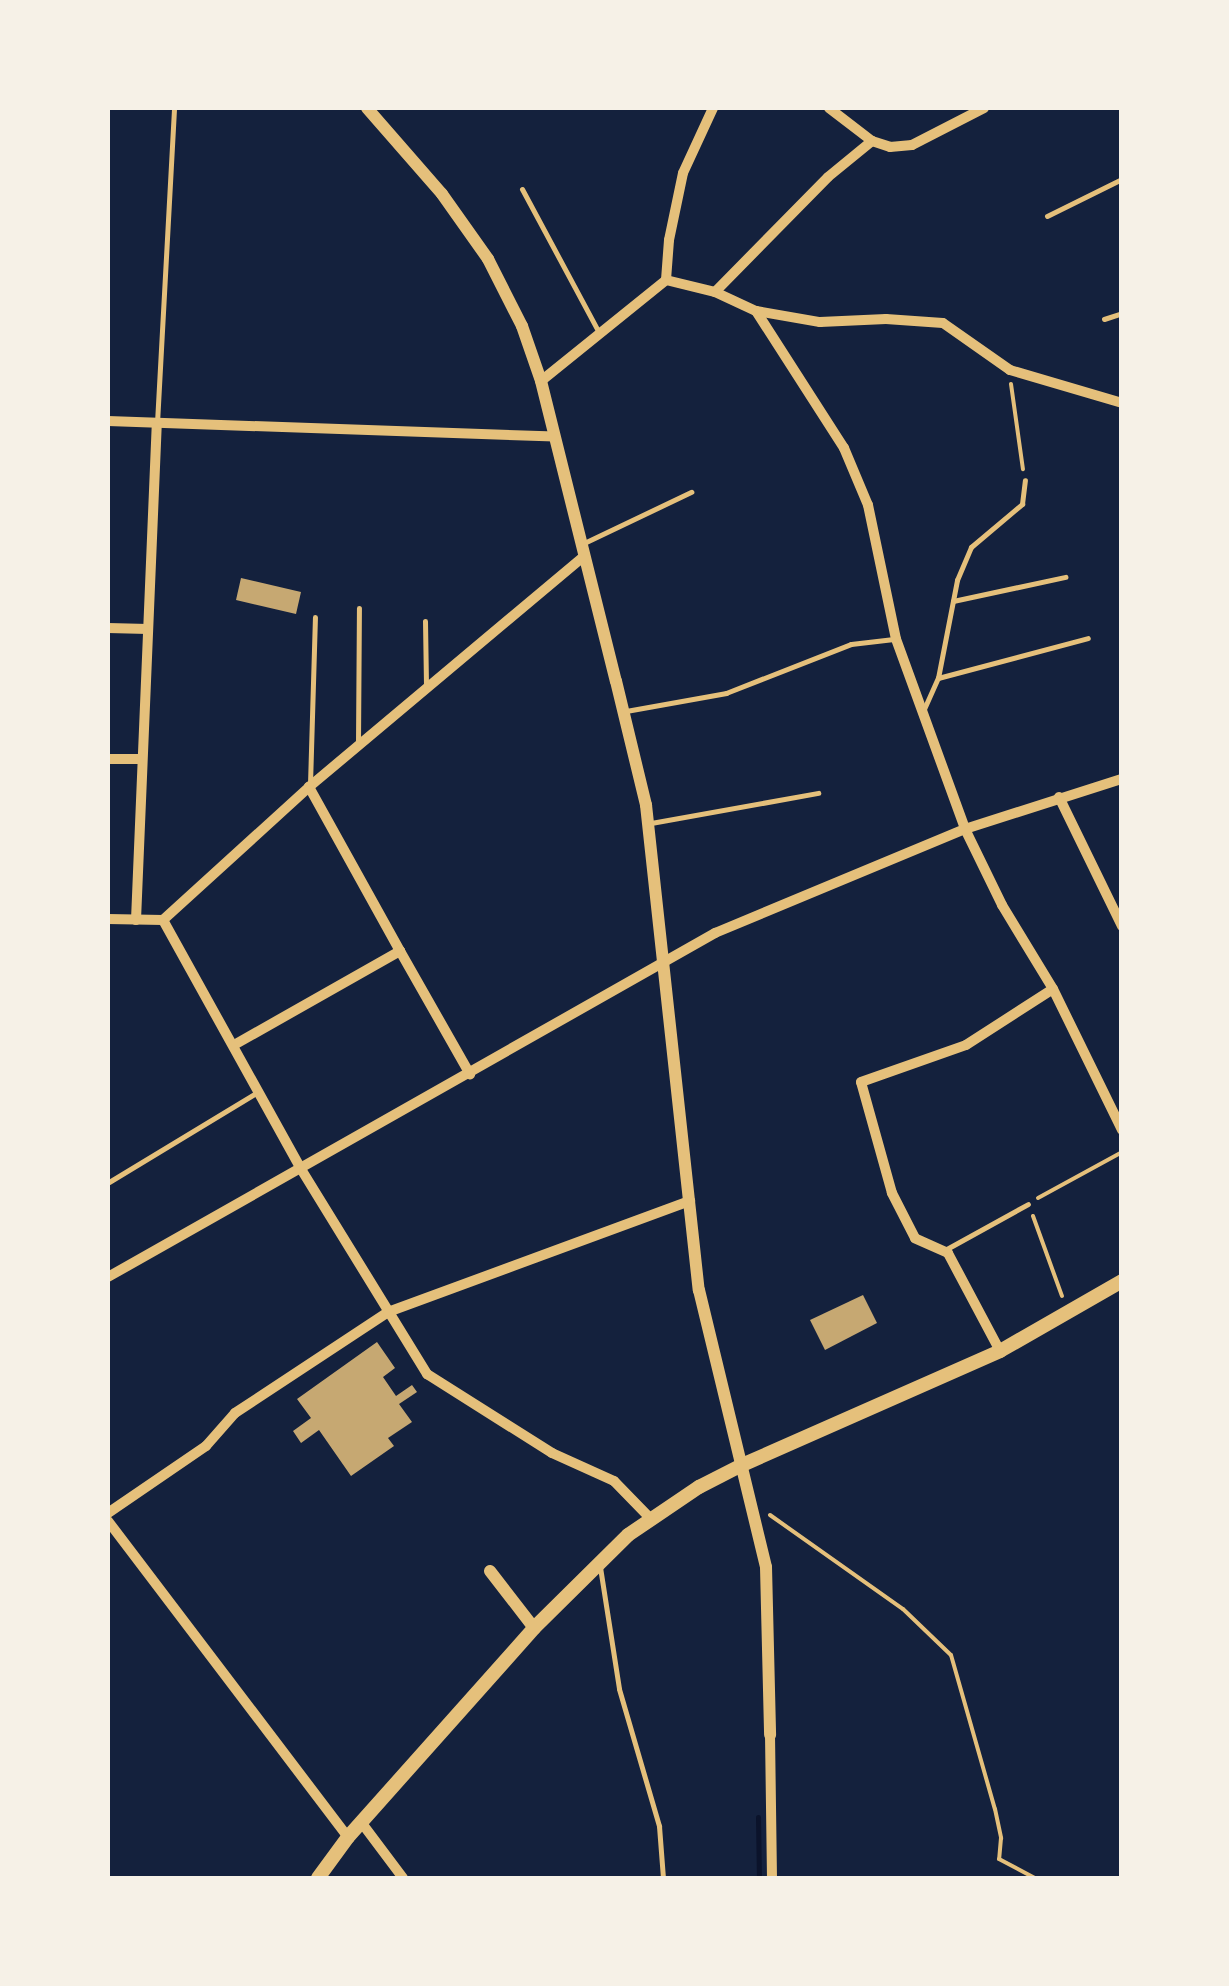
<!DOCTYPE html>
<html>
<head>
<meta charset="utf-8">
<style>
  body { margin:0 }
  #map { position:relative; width:1229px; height:1986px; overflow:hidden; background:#14213d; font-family:"Archivo Narrow",sans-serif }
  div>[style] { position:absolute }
  .stream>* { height:5px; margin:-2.5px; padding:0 2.5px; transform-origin:2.5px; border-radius:2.5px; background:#0b132b }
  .building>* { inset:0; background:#c6a872 }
  .path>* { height:4px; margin:-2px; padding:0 2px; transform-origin:2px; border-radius:2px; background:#e5c07b }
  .service>* { height:5px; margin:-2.5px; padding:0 2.5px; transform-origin:2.5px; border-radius:2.5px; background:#e5c07b }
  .minor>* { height:10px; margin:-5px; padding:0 5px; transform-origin:5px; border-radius:5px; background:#e5c07b }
  .tertiary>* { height:12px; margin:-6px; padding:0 6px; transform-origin:6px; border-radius:6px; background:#e5c07b }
  .secondary>* { height:14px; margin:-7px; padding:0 7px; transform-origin:7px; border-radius:7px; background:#e5c07b }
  span { translate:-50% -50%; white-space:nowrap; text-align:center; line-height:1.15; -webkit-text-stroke:8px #f6f1e7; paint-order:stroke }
  .frame { position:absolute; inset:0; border:110px solid #f6f1e7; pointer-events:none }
</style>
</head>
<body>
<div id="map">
  <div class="stream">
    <div style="left:758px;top:1817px;width:61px;rotate:89.1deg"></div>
  </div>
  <div class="building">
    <div style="clip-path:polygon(241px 578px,301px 592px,296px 614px,236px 600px)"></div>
    <div style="clip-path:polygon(863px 1295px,877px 1323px,825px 1350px,810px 1320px)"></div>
    <div style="clip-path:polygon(377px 1342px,395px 1368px,383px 1377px,396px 1396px,412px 1385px,417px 1392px,399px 1404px,412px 1422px,388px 1438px,394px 1446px,351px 1476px,319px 1430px,301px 1443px,293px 1431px,311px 1418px,297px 1399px)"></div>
  </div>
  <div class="path">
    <div style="left:1011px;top:384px;width:86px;rotate:82deg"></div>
    <div style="left:1038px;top:1198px;width:96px;rotate:-28.7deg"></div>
    <div style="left:1033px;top:1216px;width:85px;rotate:70.1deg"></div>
    <div style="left:770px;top:1515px;width:163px;rotate:35.3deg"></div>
    <div style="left:903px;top:1609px;width:66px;rotate:43.8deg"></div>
    <div style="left:951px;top:1655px;width:160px;rotate:74.1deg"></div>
    <div style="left:995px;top:1809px;width:30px;rotate:78deg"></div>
    <div style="left:1001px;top:1838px;width:21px;rotate:95deg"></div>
    <div style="left:999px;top:1859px;width:40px;rotate:28deg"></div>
  </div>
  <div class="service">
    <div style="left:522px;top:189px;width:161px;rotate:61.8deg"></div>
    <div style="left:1047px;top:216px;width:84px;rotate:-26.3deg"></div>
    <div style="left:1104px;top:319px;width:19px;rotate:-18deg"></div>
    <div style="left:157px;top:423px;width:315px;rotate:-86.9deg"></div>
    <div style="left:584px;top:543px;width:119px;rotate:-25.5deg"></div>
    <div style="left:953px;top:601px;width:115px;rotate:-12.1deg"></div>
    <div style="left:425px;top:621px;width:66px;rotate:89.1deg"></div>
    <div style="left:938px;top:678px;width:155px;rotate:-14.9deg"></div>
    <div style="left:924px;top:709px;width:34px;rotate:-66deg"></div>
    <div style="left:938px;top:678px;width:100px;rotate:-79deg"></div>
    <div style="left:957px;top:580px;width:36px;rotate:-67deg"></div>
    <div style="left:971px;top:547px;width:67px;rotate:-40.1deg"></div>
    <div style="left:1022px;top:504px;width:24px;rotate:-83deg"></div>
    <div style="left:626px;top:711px;width:102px;rotate:-10.2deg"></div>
    <div style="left:726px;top:693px;width:134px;rotate:-21.4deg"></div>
    <div style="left:851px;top:644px;width:43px;rotate:-6.6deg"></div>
    <div style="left:358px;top:743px;width:135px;rotate:-89.6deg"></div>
    <div style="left:310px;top:784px;width:167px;rotate:-88.3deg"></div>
    <div style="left:651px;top:823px;width:170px;rotate:-10.2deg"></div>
    <div style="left:109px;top:1182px;width:172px;rotate:-31.2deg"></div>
    <div style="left:943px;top:1251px;width:97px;rotate:-28.9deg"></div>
    <div style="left:600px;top:1567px;width:123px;rotate:81.1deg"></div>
    <div style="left:619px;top:1689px;width:143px;rotate:73.7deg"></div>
    <div style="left:659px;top:1826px;width:52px;rotate:85.6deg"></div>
  </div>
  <div class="minor">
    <div style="left:829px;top:108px;width:54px;rotate:37.5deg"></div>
    <div style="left:872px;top:141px;width:19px;rotate:18deg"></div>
    <div style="left:890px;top:147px;width:22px;rotate:-5deg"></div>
    <div style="left:912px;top:145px;width:81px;rotate:-27.2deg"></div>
    <div style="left:666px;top:280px;width:40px;rotate:-85.7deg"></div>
    <div style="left:669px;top:240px;width:68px;rotate:-78.2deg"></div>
    <div style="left:683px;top:173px;width:72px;rotate:-65.2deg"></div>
    <div style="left:715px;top:292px;width:161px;rotate:-45.5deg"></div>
    <div style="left:828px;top:177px;width:57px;rotate:-39.3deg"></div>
    <div style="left:756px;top:311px;width:163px;rotate:57.3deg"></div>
    <div style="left:844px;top:448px;width:62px;rotate:67.2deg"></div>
    <div style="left:868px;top:505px;width:137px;rotate:78.2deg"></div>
    <div style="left:896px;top:639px;width:202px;rotate:70deg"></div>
    <div style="left:965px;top:829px;width:85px;rotate:64deg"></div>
    <div style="left:1002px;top:905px;width:98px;rotate:58.7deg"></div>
    <div style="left:1053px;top:989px;width:157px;rotate:63.9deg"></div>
    <div style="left:541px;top:381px;width:161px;rotate:-38.9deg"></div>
    <div style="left:666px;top:280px;width:50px;rotate:13.8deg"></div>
    <div style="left:715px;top:292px;width:45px;rotate:24.9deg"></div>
    <div style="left:756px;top:311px;width:65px;rotate:9.8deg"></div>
    <div style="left:820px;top:322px;width:66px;rotate:-2.6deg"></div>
    <div style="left:886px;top:319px;width:57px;rotate:4deg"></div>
    <div style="left:943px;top:323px;width:82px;rotate:35deg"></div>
    <div style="left:1010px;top:370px;width:117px;rotate:16.4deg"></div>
    <div style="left:108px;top:421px;width:447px;rotate:2deg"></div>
    <div style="left:108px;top:628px;width:40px;rotate:1.4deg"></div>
    <div style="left:108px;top:759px;width:34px"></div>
    <div style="left:1059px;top:797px;width:144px;rotate:64deg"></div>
    <div style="left:108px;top:919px;width:55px;rotate:1deg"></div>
    <div style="left:163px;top:920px;width:197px;rotate:-42.3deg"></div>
    <div style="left:309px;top:787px;width:359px;rotate:-40deg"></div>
    <div style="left:136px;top:920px;width:497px;rotate:-87.6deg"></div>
    <div style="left:163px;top:920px;width:285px;rotate:61deg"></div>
    <div style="left:301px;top:1169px;width:241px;rotate:58.4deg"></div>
    <div style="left:427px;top:1374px;width:148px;rotate:32.3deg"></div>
    <div style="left:552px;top:1453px;width:68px;rotate:24.3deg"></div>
    <div style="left:614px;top:1481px;width:53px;rotate:45.8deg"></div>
    <div style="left:400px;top:951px;width:142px;rotate:60.4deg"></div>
    <div style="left:234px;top:1045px;width:191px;rotate:-29.5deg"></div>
    <div style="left:400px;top:951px;width:188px;rotate:-119deg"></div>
    <div style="left:108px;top:1277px;width:698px;rotate:-29.54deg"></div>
    <div style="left:715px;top:933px;width:271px;rotate:-22.6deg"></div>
    <div style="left:965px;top:829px;width:165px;rotate:-17.7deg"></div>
    <div style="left:1000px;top:1351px;width:111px;rotate:-118deg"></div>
    <div style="left:948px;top:1253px;width:36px;rotate:-156deg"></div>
    <div style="left:915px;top:1238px;width:51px;rotate:-117.1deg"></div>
    <div style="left:892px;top:1193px;width:115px;rotate:-105.6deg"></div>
    <div style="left:861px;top:1082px;width:111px;rotate:-19.4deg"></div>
    <div style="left:966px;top:1045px;width:103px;rotate:-32.8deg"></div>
    <div style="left:108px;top:1513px;width:119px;rotate:-34.4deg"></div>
    <div style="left:206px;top:1446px;width:44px;rotate:-48.7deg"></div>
    <div style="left:235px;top:1413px;width:183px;rotate:-33.4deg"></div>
    <div style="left:388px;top:1312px;width:322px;rotate:-20.2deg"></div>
    <div style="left:108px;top:1521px;width:397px;rotate:52.8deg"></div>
    <div style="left:770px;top:1735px;width:143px;rotate:89.2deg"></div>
    <div style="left:361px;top:1822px;width:70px;rotate:53.1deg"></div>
  </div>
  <div class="tertiary">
    <div style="left:367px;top:108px;width:114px;rotate:48.9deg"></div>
    <div style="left:442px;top:194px;width:80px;rotate:54.7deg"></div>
    <div style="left:488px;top:259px;width:75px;rotate:63.1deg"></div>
    <div style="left:522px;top:326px;width:58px;rotate:70.9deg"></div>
    <div style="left:541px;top:381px;width:309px;rotate:76deg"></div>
    <div style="left:616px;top:681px;width:128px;rotate:76.4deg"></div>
    <div style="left:646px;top:805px;width:488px;rotate:83.8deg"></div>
    <div style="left:699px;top:1290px;width:285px;rotate:76.4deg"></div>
    <div style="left:766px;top:1567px;width:168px;rotate:88.6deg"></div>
    <div style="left:490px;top:1571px;width:72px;rotate:52.3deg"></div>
  </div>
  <div class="secondary">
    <div style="left:318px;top:1878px;width:51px;rotate:-53.8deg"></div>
    <div style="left:348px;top:1837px;width:280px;rotate:-48.3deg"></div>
    <div style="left:534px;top:1628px;width:132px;rotate:-44.7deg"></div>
    <div style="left:628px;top:1535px;width:86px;rotate:-34.1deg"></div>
    <div style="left:699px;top:1487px;width:48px;rotate:-27.1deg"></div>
    <div style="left:742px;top:1465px;width:282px;rotate:-23.8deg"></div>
    <div style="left:1000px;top:1351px;width:141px;rotate:-29.8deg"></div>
  </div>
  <div class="frame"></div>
</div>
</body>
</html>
